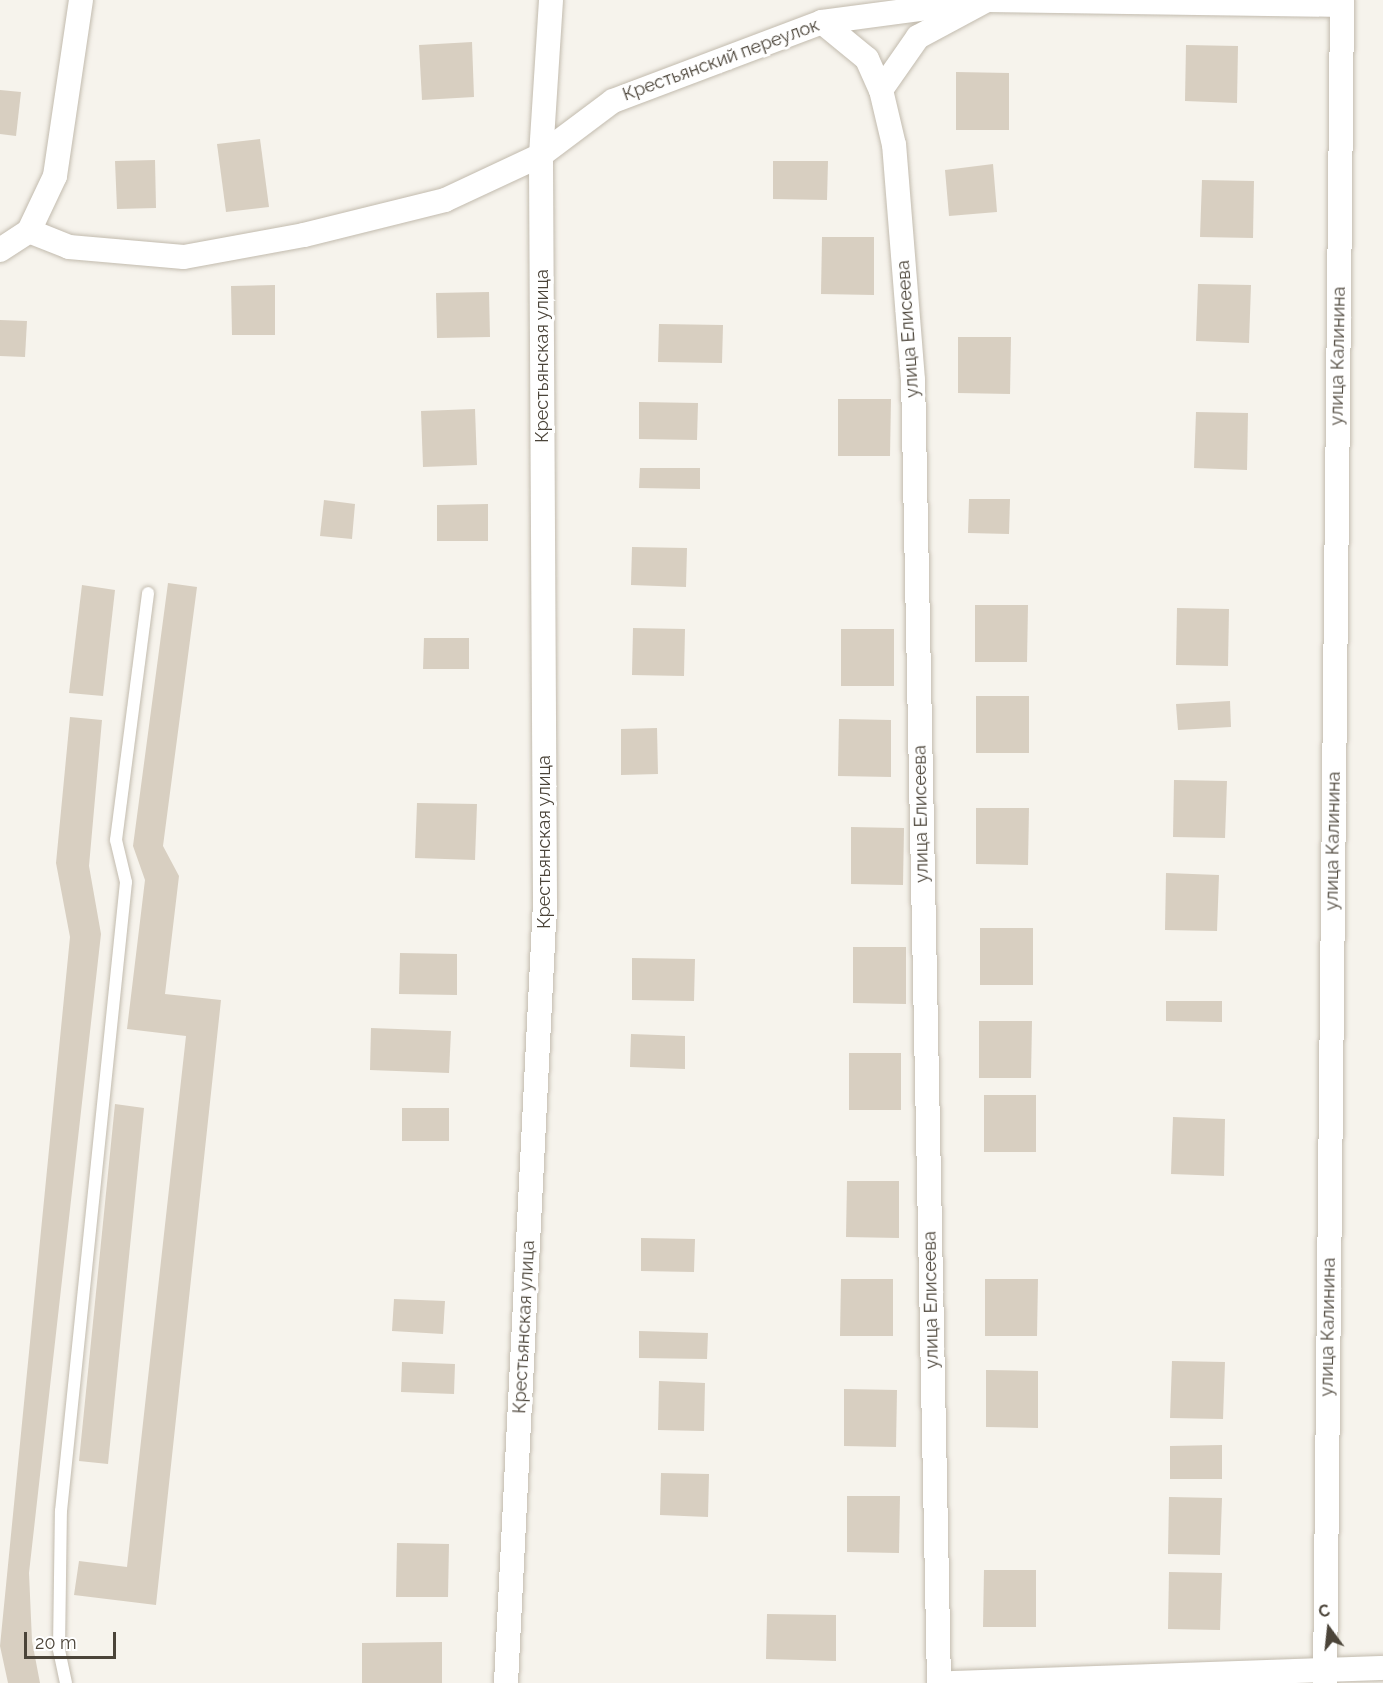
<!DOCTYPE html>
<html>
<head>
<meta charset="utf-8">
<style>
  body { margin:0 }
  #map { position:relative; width:1383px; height:1683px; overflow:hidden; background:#f6f3ec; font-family:Raleway,sans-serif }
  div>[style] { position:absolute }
  .building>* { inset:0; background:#d8cfc1 }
  .roads { filter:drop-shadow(0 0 2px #c2bbae) drop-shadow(0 0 2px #c2bbae) }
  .service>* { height:12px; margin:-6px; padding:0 6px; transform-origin:6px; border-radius:6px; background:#fff }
  .minor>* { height:24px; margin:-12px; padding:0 12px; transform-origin:12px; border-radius:12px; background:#fff }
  span { translate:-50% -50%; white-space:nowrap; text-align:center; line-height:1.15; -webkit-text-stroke:6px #fff; paint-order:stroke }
  .street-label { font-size:18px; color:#4b4439 }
  .north { position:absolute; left:1299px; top:1599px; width:60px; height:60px; -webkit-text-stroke:4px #fff; paint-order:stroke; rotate:345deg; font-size:16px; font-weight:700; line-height:24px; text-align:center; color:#4b4439 }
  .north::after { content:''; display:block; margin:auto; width:21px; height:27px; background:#4b4439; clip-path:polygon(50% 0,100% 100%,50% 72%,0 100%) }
  .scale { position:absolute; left:24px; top:1632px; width:92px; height:27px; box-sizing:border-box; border:3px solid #4b4439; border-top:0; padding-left:8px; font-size:18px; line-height:21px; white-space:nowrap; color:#4b4439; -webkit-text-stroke:4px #fff; paint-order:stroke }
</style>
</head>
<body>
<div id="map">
  <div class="building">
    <div style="clip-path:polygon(472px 42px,474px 97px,422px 100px,419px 45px)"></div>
    <div style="clip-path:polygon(1186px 45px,1238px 46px,1237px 103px,1185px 101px)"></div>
    <div style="clip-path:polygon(956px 72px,1009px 73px,1009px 130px,956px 130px)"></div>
    <div style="clip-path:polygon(0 90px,21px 92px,16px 136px,0 134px)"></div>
    <div style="clip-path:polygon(260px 139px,269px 207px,226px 212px,217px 144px)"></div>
    <div style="clip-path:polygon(155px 160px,156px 208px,117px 209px,115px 161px)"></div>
    <div style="clip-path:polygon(773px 161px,828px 161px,827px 200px,773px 199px)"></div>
    <div style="clip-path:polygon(993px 164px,997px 212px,949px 216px,945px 170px)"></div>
    <div style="clip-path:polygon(1202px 180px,1254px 181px,1253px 238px,1200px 237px)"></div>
    <div style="clip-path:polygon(822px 237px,874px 237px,874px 295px,821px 294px)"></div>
    <div style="clip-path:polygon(1198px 284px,1251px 285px,1249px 343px,1196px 341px)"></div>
    <div style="clip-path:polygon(275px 285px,275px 335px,232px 335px,231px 286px)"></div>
    <div style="clip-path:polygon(489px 292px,490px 337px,437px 338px,436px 293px)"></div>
    <div style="clip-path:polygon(0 320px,27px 321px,25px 357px,0 356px)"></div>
    <div style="clip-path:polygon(659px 324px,723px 325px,722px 363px,658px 362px)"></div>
    <div style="clip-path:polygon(958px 337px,1011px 337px,1010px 394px,958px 393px)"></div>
    <div style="clip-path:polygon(838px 399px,891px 399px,890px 456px,838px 456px)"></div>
    <div style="clip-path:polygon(639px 402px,698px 403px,697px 440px,639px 439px)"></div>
    <div style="clip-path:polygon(475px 409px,477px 465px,423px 467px,421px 411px)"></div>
    <div style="clip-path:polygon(1196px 412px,1248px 413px,1247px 470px,1194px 468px)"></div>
    <div style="clip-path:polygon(640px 468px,700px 468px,700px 489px,639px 488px)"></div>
    <div style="clip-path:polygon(969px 499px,1010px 499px,1009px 534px,968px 533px)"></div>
    <div style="clip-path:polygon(324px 500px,355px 504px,352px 539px,320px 536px)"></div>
    <div style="clip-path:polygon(488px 504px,488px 541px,437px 541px,437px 505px)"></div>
    <div style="clip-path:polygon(632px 547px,687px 548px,686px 587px,631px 585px)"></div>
    <div style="clip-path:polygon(168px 583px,197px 587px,163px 846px,179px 876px,165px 994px,221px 1000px,156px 1605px,74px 1595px,79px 1561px,127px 1567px,186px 1036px,127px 1029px,145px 880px,133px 846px)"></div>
    <div style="clip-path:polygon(82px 585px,115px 590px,103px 696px,69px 693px)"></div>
    <div style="clip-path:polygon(975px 605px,1028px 605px,1027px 662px,975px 662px)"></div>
    <div style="clip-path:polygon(1177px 608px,1229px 609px,1228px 666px,1176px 665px)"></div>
    <div style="clip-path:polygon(633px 628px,685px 629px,684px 676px,632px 675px)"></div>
    <div style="clip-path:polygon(841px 629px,894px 629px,894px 686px,841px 686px)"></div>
    <div style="clip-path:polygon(424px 638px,469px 638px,469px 669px,423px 669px)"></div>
    <div style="clip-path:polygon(976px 696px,1029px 696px,1029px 753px,976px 753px)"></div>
    <div style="clip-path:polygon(1230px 701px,1231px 727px,1178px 730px,1176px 704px)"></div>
    <div style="clip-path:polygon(70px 717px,102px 720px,89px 866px,101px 934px,29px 1573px,32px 1641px,40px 1683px,8px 1683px,0 1646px,70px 937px,56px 863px)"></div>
    <div style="clip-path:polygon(839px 719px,891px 720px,891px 777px,838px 776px)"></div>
    <div style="clip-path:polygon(657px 728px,658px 774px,621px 775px,621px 729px)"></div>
    <div style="clip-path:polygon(1174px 780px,1227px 781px,1225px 838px,1173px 837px)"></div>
    <div style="clip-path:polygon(417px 803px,477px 804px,475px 860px,415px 858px)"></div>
    <div style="clip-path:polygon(976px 808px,1029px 808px,1028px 865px,976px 864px)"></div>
    <div style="clip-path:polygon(851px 827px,904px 828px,903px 885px,851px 884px)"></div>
    <div style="clip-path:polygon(1166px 873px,1219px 875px,1217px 931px,1165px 930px)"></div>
    <div style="clip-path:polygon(980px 928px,1033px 928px,1033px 985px,980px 985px)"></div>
    <div style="clip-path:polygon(853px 947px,906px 947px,906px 1004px,853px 1003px)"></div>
    <div style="clip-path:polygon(400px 953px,457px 954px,457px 995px,399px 994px)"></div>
    <div style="clip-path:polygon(632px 958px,695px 959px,694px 1001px,632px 1000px)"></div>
    <div style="clip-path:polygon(1166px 1001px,1222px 1001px,1222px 1022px,1166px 1021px)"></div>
    <div style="clip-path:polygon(979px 1021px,1032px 1021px,1031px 1078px,979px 1078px)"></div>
    <div style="clip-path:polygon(371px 1028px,451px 1031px,449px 1073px,370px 1070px)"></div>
    <div style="clip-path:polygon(631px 1034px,685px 1036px,685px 1069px,630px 1067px)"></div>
    <div style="clip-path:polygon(849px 1053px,901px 1053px,901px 1110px,849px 1110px)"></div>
    <div style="clip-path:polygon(984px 1095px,1036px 1095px,1036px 1152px,984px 1152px)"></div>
    <div style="clip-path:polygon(115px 1104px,144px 1108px,108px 1464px,79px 1461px)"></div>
    <div style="clip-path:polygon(402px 1108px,449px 1108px,449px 1141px,402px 1141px)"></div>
    <div style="clip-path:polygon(1173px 1117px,1225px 1119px,1224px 1176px,1171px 1174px)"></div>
    <div style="clip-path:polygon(847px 1181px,899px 1181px,899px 1238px,846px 1237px)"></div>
    <div style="clip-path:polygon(641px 1238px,695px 1239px,694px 1272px,641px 1271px)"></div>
    <div style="clip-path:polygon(841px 1279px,893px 1279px,893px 1336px,840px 1336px)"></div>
    <div style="clip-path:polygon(985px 1279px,1038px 1279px,1037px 1336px,985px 1336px)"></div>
    <div style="clip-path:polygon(394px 1299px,445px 1301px,443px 1334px,392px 1331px)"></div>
    <div style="clip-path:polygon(639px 1331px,708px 1333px,707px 1359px,639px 1358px)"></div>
    <div style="clip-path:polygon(1172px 1361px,1225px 1362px,1223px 1419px,1170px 1418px)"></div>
    <div style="clip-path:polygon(402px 1362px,455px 1364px,454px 1394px,401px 1392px)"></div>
    <div style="clip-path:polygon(986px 1370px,1038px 1371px,1038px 1428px,986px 1427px)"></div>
    <div style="clip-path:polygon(659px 1381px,705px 1383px,704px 1431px,658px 1430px)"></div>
    <div style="clip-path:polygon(844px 1389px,897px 1390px,896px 1447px,844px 1446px)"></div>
    <div style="clip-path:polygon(1222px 1445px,1222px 1479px,1170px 1479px,1170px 1446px)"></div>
    <div style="clip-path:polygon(661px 1473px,709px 1474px,708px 1517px,660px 1515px)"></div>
    <div style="clip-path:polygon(847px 1496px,900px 1496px,899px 1553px,847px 1552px)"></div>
    <div style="clip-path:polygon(1169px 1497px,1222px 1498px,1220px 1555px,1168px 1554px)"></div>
    <div style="clip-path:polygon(397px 1543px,449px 1544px,448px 1597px,396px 1597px)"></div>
    <div style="clip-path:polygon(984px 1570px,1036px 1570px,1036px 1627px,983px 1627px)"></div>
    <div style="clip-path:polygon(1169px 1572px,1222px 1573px,1220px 1630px,1168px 1629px)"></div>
    <div style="clip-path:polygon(767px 1614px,836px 1615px,836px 1661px,766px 1659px)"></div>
    <div style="clip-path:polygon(442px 1642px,442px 1683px,362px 1683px,362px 1643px)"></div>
  </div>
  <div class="roads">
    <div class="service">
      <div style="left:66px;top:1683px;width:35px;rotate:-102deg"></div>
      <div style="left:59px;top:1649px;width:138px;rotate:-89.2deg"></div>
      <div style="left:61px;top:1511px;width:632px;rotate:-84.1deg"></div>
      <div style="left:126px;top:882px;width:43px;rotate:-103.4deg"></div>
      <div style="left:116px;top:840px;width:249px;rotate:-82.6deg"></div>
    </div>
    <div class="minor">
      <div style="left:822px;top:22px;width:58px;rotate:39.4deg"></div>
      <div style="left:867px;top:59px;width:34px;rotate:66deg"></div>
      <div style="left:29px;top:231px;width:43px;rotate:21.8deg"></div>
      <div style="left:69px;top:247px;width:115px;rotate:5deg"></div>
      <div style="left:184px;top:257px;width:122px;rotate:-10.4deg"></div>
      <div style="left:304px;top:235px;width:145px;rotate:-13.9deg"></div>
      <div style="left:445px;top:200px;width:106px;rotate:-25.1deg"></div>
      <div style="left:541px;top:155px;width:90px;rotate:-36.9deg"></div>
      <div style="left:613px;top:101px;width:223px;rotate:-20.7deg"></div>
      <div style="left:822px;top:22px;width:166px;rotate:-7.6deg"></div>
      <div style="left:987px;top:0;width:355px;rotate:0.8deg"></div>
      <div style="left:0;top:250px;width:35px;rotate:-33deg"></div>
      <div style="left:29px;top:231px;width:61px;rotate:-64.7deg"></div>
      <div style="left:55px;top:176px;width:178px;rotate:-81.6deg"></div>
      <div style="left:506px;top:1683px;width:782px;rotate:-87.14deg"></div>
      <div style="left:545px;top:902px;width:747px;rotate:-90.31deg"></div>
      <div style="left:541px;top:155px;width:155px;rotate:-86.3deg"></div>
      <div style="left:939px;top:1683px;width:1303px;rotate:-91.14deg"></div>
      <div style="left:913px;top:380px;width:236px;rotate:-94.6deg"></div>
      <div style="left:894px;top:145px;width:57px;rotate:-103.3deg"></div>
      <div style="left:881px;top:90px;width:65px;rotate:-55.1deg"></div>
      <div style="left:918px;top:37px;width:78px;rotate:-28.2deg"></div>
      <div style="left:952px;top:1683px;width:431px;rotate:-2deg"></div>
      <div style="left:1325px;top:1683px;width:1683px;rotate:-89.42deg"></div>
    </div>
  </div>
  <div class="street-label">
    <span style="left:721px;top:60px;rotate:-20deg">Крестьянский переулок</span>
    <span style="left:908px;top:329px;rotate:-94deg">улица Елисеева</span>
    <span style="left:542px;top:356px;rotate:-90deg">Крестьянская улица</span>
    <span style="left:1338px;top:356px;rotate:-89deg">улица Калинина</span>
    <span style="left:921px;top:814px;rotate:-91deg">улица Елисеева</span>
    <span style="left:1333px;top:841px;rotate:-89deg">улица Калинина</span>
    <span style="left:544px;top:842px;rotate:-90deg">Крестьянская улица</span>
    <span style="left:931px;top:1300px;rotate:-91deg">улица Елисеева</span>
    <span style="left:524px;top:1327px;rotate:-87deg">Крестьянская улица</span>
    <span style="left:1328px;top:1327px;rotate:-89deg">улица Калинина</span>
  </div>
  <div class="north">С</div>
  <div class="scale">20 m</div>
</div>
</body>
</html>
